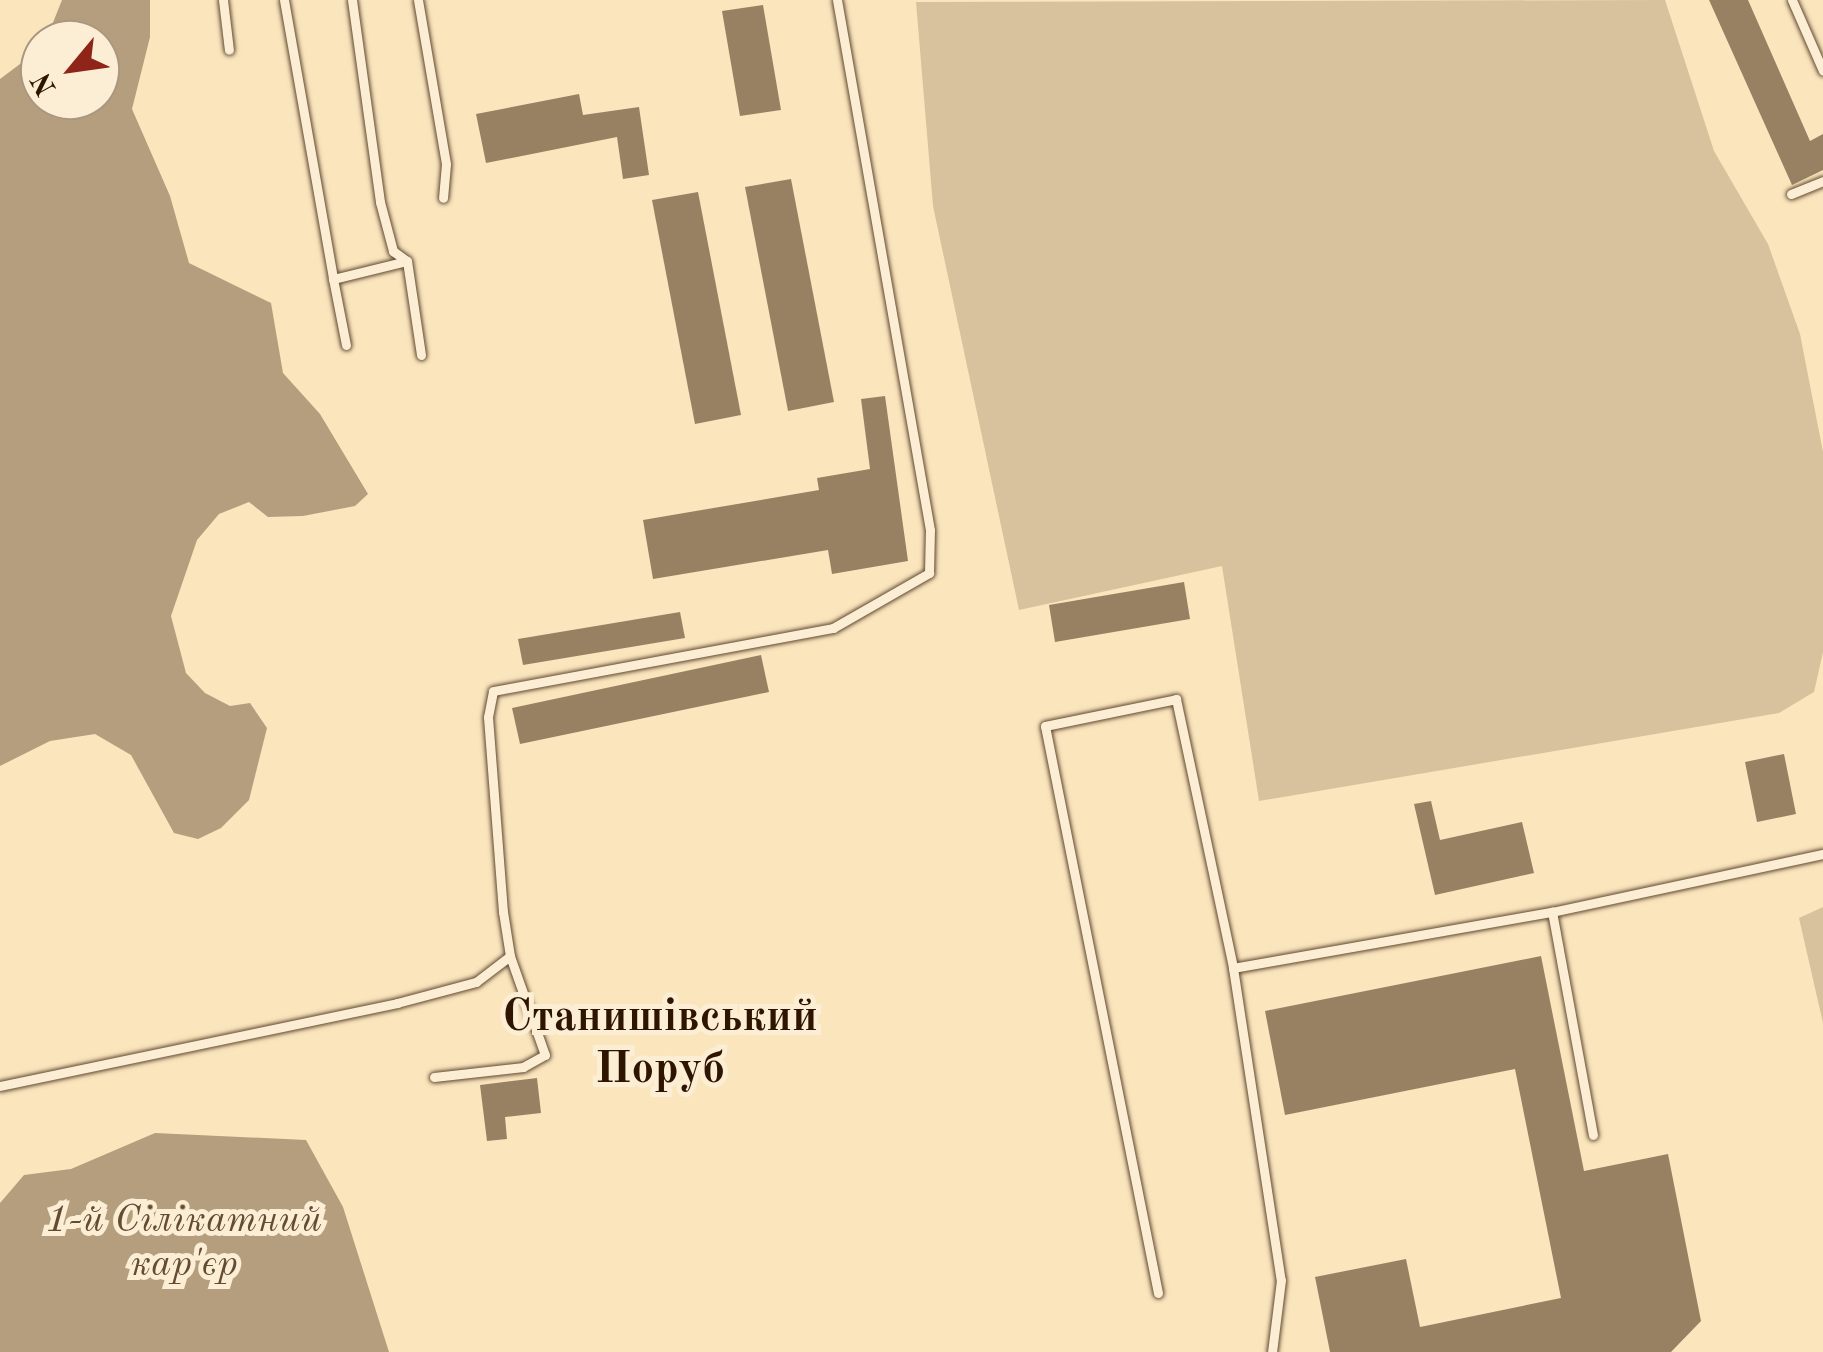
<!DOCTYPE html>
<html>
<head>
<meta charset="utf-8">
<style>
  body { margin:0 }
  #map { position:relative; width:1823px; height:1352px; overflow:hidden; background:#fae5bd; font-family:"Old Standard TT",serif }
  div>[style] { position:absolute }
  .green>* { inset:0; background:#d7c29d }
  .water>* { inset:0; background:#b59e7d }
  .building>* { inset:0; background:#988163 }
  .roads { filter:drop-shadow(0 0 2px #614931) drop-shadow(0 0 2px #614931) }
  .service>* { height:9px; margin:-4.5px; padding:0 4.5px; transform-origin:4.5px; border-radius:4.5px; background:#fceed4 }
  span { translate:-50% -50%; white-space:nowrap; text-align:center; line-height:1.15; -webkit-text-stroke:10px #fceed4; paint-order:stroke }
  .water-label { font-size:38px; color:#644c33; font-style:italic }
  .district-label { font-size:45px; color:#2e1502; font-weight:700 }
  .north { position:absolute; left:20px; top:20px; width:100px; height:100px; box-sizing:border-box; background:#fceed4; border:2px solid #aa9780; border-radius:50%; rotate:241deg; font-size:28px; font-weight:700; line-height:40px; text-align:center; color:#2e1502 }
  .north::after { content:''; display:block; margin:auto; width:35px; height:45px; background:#8f2418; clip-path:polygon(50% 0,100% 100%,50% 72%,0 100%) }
</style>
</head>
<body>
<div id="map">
  <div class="green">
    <div style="clip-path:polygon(1665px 0,1714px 151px,1768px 244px,1800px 334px,1823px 452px,1823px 652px,1814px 692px,1779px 713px,1259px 801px,1222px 566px,1019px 610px,933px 206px,916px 2px)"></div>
    <div style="clip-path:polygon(1823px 907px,1823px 1023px,1799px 918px)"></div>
  </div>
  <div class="water">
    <div style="clip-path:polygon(62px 0,150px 0,150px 37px,132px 109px,170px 196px,189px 263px,271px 303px,283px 373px,320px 414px,368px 494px,355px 506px,303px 516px,268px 517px,249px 502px,219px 514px,197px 540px,171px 616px,186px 673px,205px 693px,230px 706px,250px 703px,267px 728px,249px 800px,221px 828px,198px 839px,174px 833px,131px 755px,95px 734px,50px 741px,0 766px,0 79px,40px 49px,40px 100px,100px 100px,100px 40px,46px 40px)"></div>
    <div style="clip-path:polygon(155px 1133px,306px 1140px,343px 1207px,389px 1352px,0 1352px,0 1203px,24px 1175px,71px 1169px)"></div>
  </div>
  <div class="building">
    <div style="clip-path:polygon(1709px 0,1748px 0,1810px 141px,1823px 134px,1823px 170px,1792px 185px)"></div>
    <div style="clip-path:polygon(763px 5px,781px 110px,740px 116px,722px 11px)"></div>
    <div style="clip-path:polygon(579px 94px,583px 115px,639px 107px,649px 175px,623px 179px,617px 137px,486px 163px,476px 114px)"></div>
    <div style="clip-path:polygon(791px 179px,834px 402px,788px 411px,745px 187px)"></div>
    <div style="clip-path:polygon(698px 192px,741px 415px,695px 424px,652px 200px)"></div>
    <div style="clip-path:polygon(885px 396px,908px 561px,832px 574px,828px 550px,653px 579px,643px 520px,819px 490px,817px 478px,870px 469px,861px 399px)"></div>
    <div style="clip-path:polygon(1184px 582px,1190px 619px,1055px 642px,1049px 605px)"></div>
    <div style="clip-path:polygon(680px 612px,685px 638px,523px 665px,518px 639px)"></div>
    <div style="clip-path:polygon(761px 655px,769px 692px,520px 744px,512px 708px)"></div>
    <div style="clip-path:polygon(1784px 754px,1796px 814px,1757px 822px,1745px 762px)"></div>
    <div style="clip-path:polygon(1431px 801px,1440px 840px,1522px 822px,1534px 873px,1435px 895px,1414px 804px)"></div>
    <div style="clip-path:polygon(1541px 956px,1584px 1171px,1668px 1154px,1701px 1321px,1671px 1352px,1330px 1352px,1315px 1277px,1406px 1259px,1420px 1327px,1561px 1298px,1515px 1069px,1285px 1115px,1265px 1011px)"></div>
    <div style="clip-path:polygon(537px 1078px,541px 1113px,505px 1117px,507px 1139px,487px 1141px,480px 1085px)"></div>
  </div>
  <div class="roads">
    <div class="service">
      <div style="left:223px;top:0;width:50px;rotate:83.2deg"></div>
      <div style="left:284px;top:0;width:283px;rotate:80deg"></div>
      <div style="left:352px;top:0;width:204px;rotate:82.1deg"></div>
      <div style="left:380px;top:202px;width:51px;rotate:75.1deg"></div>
      <div style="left:393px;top:251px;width:17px;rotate:36deg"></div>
      <div style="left:407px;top:261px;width:95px;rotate:81.5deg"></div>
      <div style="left:418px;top:0;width:166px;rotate:80.3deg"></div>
      <div style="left:446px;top:164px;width:34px;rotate:95deg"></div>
      <div style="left:1792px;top:0;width:77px;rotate:66.4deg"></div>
      <div style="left:1791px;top:194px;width:35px;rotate:-22deg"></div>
      <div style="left:346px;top:345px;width:67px;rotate:-101.1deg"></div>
      <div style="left:333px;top:279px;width:76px;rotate:-13.7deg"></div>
      <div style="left:1233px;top:968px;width:316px;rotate:81.3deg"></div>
      <div style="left:1281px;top:1280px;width:73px;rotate:97.1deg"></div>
      <div style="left:434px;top:1077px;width:90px;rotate:-6.4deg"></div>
      <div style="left:523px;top:1067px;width:25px;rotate:-29deg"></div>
      <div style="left:545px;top:1055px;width:105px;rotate:-109.5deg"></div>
      <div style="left:510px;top:956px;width:45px;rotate:-99deg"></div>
      <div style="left:503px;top:912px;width:196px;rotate:-94.4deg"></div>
      <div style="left:488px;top:717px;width:26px;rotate:-79deg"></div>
      <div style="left:493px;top:691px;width:346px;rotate:-10.5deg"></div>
      <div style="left:833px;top:628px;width:111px;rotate:-29.8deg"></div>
      <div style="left:929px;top:573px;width:43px;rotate:-88.7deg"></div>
      <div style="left:930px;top:530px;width:538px;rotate:-99.95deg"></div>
      <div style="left:0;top:1086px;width:406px;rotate:-11.8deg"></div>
      <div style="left:397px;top:1003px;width:82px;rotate:-14.9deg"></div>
      <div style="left:476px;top:982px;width:43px;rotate:-37.4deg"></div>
      <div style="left:1593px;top:1135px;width:227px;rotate:-100.4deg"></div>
      <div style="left:1552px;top:912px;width:277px;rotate:-12.1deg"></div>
      <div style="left:1158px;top:1293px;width:578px;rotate:-101.27deg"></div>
      <div style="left:1045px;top:726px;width:134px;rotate:-11.6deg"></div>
      <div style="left:1176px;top:699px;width:275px;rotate:78deg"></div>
      <div style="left:1233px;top:968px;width:324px;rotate:-10deg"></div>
    </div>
  </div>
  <div class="water-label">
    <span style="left:184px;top:1244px">1-й Сілікатний<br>кар'єр</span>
  </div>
  <div class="district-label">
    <span style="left:660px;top:1045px">Станишівський<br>Поруб</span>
  </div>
  <div class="north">N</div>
</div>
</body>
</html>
